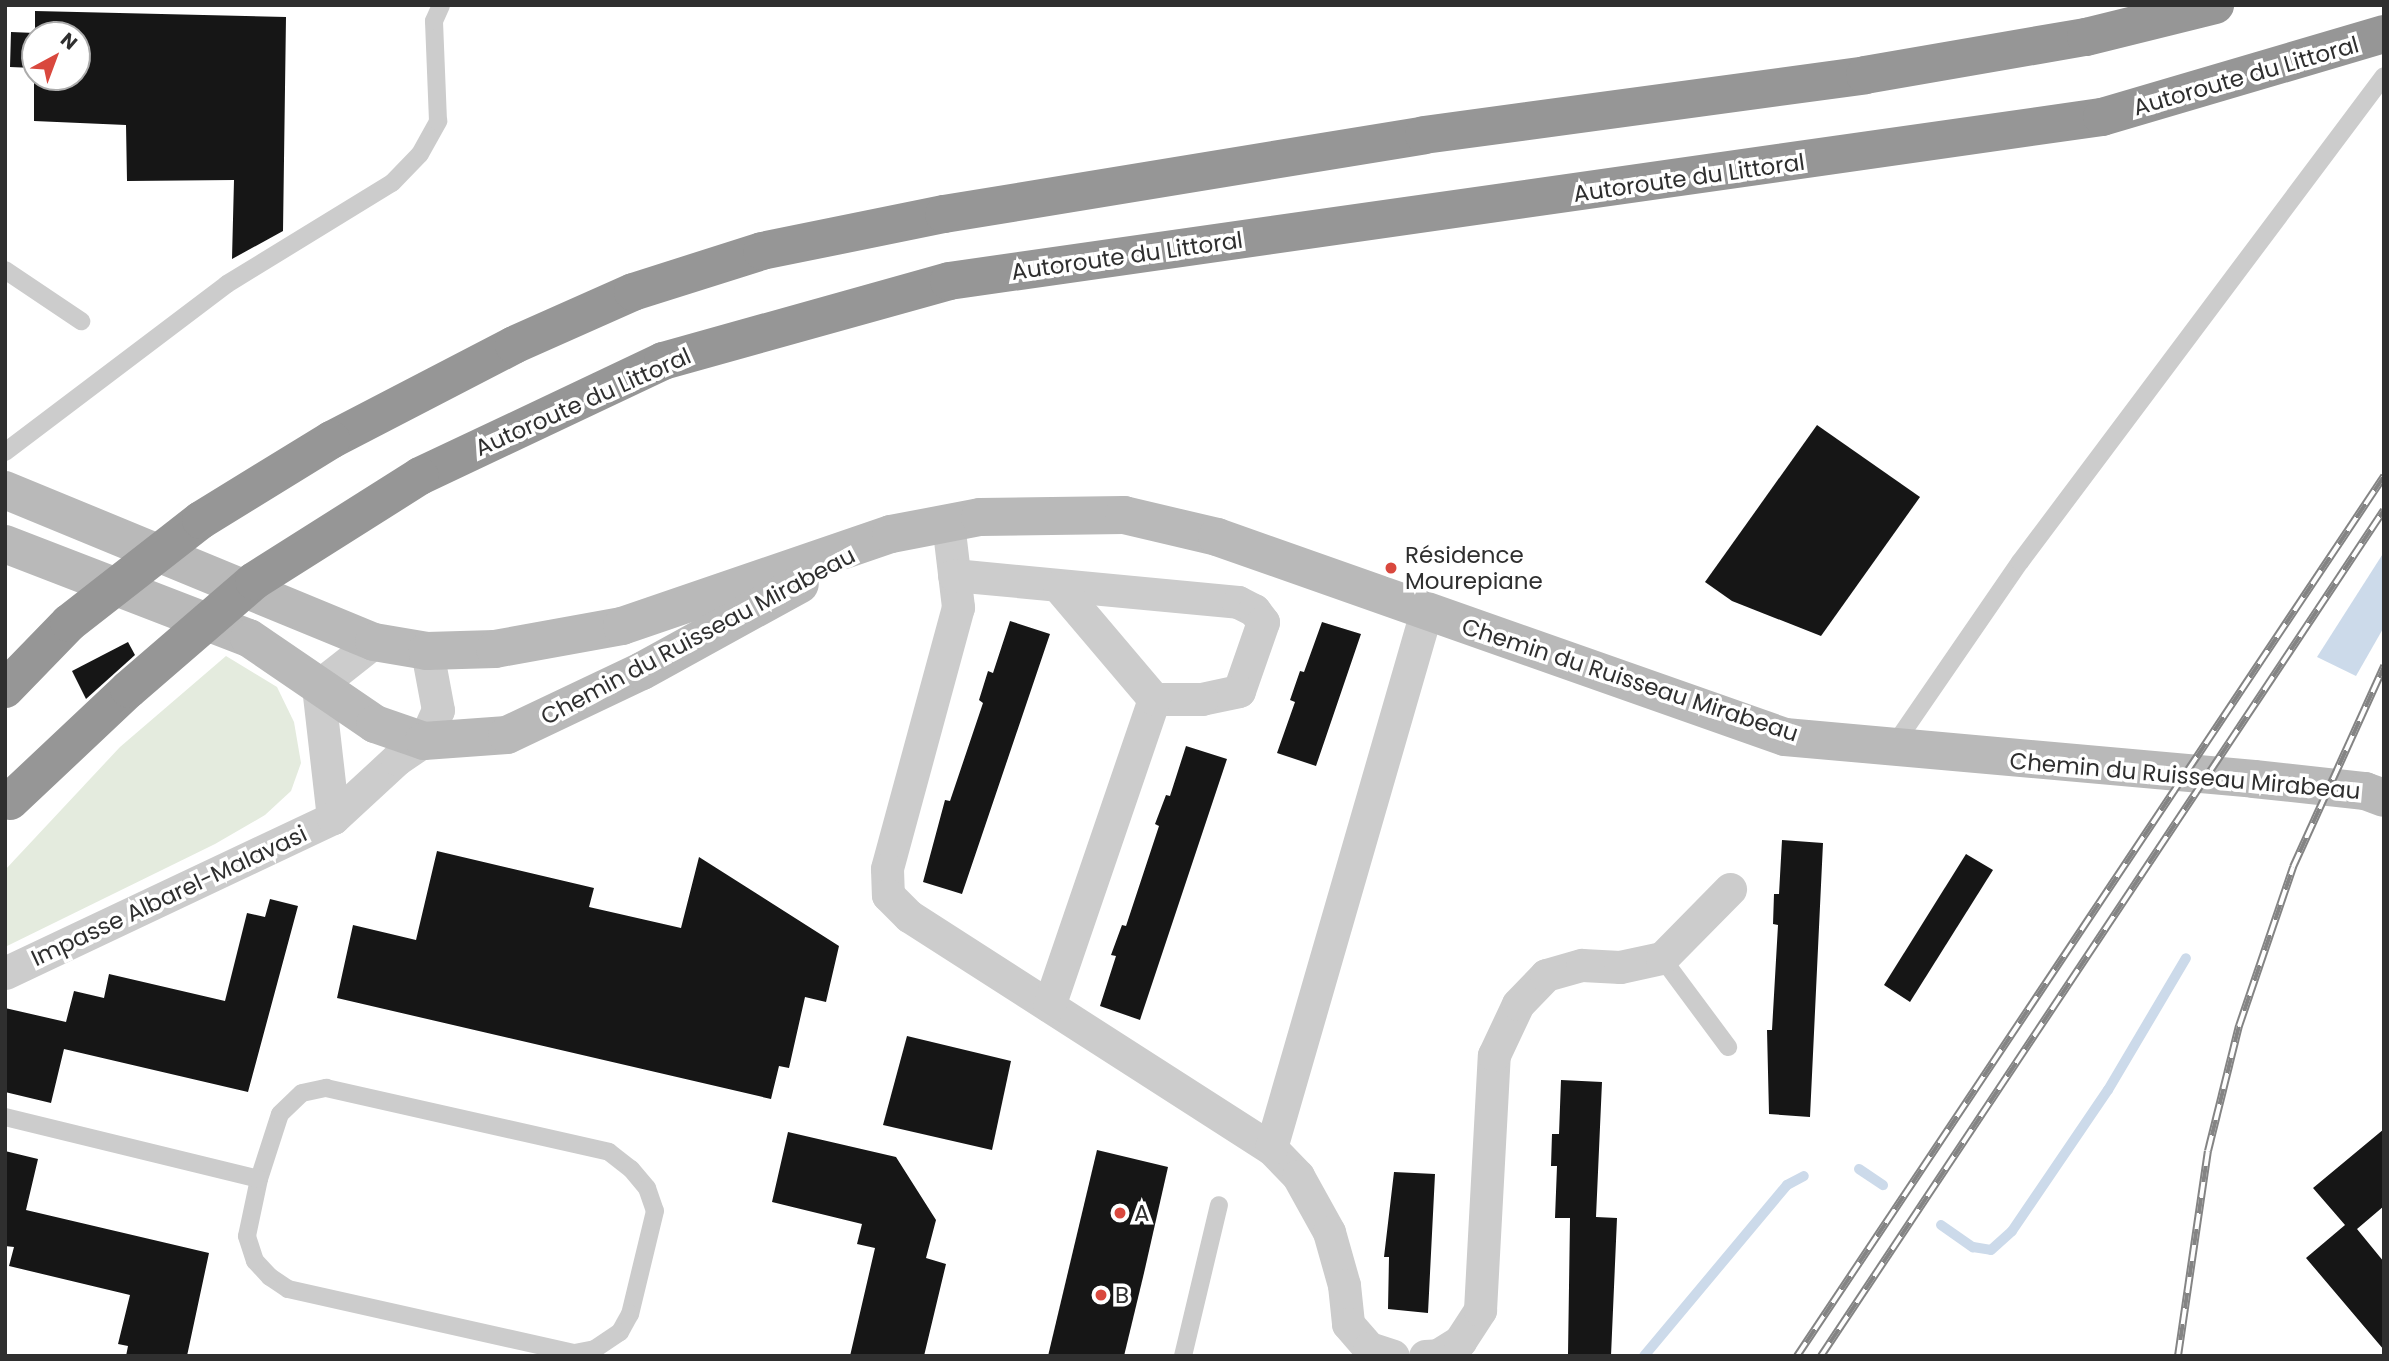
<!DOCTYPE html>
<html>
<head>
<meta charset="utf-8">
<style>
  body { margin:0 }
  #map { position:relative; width:2389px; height:1361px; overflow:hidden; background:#fff; font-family:Poppins,sans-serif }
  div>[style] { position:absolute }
  .green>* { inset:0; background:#e4ebde }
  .water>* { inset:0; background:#ccdaea }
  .stream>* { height:10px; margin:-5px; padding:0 5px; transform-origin:5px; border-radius:5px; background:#ccdaea }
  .building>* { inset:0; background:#161616 }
  .lane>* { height:18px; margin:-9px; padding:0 9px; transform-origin:9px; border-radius:9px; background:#ccc }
  .street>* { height:33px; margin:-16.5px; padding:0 16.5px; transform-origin:16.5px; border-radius:16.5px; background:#ccc }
  .secondary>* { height:38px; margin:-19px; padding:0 19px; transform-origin:19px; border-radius:19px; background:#b9b9b9 }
  .highway>* { height:38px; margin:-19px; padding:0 19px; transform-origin:19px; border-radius:19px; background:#969696 }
  .rail>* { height:8px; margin-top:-4px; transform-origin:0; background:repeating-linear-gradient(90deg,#fff 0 16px,#848484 0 32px); box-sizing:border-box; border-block:2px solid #848484 }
  .highway-bridge>* { height:38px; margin:-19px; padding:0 19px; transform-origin:19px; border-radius:19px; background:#969696 }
  .dots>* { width:19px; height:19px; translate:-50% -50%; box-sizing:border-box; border:4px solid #fff; border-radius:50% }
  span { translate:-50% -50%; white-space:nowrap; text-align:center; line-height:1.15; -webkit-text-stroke:7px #fff; paint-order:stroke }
  .street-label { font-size:23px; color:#2f2f2f }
  .poi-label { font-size:23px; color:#2f2f2f }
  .left { translate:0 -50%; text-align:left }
  .frame { position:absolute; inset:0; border:7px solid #2f2f2f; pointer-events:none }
  .north { position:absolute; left:21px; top:21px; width:70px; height:70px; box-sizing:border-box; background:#fff; border:2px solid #acacac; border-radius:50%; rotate:41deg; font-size:19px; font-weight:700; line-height:28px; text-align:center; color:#2f2f2f }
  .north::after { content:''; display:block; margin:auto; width:24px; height:32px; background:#d9483e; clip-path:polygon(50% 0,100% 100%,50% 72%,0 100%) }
</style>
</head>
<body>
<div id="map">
  <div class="green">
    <div style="clip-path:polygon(226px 656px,277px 687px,294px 722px,301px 763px,291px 791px,265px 815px,215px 844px,5px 947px,5px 870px,120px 747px)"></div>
  </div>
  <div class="water">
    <div style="clip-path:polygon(2384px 552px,2384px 627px,2356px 676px,2317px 657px)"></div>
  </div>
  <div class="stream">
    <div style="left:1859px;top:1169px;width:29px;rotate:34deg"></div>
    <div style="left:1941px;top:1225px;width:39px;rotate:35deg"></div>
    <div style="left:1973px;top:1247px;width:18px;rotate:9deg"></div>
    <div style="left:1991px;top:1250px;width:28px;rotate:-42deg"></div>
    <div style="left:2012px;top:1231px;width:171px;rotate:-55.8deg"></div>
    <div style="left:2108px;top:1090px;width:153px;rotate:-59.4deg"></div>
    <div style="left:1644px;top:1356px;width:223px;rotate:-50.1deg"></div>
    <div style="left:1787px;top:1185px;width:19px;rotate:-28deg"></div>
  </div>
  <div class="building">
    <div style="clip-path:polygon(evenodd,35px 11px,286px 17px,283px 231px,232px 259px,234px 180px,127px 181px,126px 125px,34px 121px,34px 68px,10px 67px,11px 32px,35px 33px,35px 11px,35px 35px,77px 35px,77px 77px,35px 77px,35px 35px)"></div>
    <div style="clip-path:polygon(1817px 425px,1920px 497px,1821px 636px,1732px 601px,1705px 582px)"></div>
    <div style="clip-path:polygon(1010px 621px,1050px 634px,962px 894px,923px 882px,945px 800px,950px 801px,983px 703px,979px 700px,988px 671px,993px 673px)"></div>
    <div style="clip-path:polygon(1322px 622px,1361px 634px,1316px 766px,1277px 753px,1295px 702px,1290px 700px,1300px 671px,1304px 672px)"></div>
    <div style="clip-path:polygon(128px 642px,135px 655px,86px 699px,72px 671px)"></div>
    <div style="clip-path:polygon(1186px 746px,1227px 759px,1140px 1020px,1100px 1006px,1116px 956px,1111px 955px,1122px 925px,1126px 926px,1159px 826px,1155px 824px,1166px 795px,1170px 796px)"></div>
    <div style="clip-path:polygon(1782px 840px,1823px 843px,1810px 1117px,1769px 1114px,1767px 1030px,1772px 1030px,1778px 925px,1773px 924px,1774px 894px,1779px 894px)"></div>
    <div style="clip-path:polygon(437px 851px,594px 888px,589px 907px,681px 928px,699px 857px,839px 946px,826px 1002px,805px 997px,789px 1068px,779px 1066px,771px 1099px,337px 998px,353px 925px,416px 940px)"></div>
    <div style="clip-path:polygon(1966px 854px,1993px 870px,1910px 1002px,1884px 985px)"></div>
    <div style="clip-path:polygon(270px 899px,298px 906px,248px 1092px,64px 1049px,51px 1103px,5px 1092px,5px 1008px,66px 1022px,74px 991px,104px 998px,109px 974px,225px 1001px,247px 913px,265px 917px)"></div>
    <div style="clip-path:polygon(907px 1036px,1011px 1061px,992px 1150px,883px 1125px)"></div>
    <div style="clip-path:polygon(1561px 1080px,1602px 1082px,1596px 1217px,1617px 1218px,1611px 1356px,1568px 1355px,1570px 1218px,1555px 1218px,1557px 1166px,1551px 1166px,1552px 1134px,1559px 1134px)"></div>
    <div style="clip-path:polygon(2384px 1129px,2384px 1206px,2357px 1229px,2384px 1262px,2384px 1350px,2306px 1258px,2345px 1225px,2313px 1188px)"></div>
    <div style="clip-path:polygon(788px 1132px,896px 1157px,936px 1220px,926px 1258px,946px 1264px,924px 1356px,850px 1356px,875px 1248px,857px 1244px,862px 1224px,772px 1202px)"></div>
    <div style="clip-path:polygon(1097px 1150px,1168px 1167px,1144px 1273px,1124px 1356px,1048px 1356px)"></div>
    <div style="clip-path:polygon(5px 1151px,38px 1159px,26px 1210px,209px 1253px,187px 1356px,126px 1356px,128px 1346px,118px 1344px,130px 1295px,9px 1266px,14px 1247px,5px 1246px)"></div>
    <div style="clip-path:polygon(1394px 1172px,1435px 1174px,1428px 1313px,1388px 1309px,1389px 1257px,1384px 1257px)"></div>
  </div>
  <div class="lane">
    <div style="left:5px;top:270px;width:92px;rotate:33.9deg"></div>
    <div style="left:5px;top:452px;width:278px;rotate:-37.1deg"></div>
    <div style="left:227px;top:284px;width:193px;rotate:-31.5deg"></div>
    <div style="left:392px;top:183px;width:40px;rotate:-46deg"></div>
    <div style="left:420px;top:154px;width:38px;rotate:-61deg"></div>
    <div style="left:438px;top:121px;width:100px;rotate:-92.3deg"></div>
    <div style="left:434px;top:21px;width:17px;rotate:-66deg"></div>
    <div style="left:1892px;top:748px;width:226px;rotate:-55.5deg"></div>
    <div style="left:2020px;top:562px;width:607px;rotate:-53.17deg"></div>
    <div style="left:1662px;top:958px;width:111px;rotate:53.4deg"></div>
    <div style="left:326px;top:1088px;width:290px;rotate:12.7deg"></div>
    <div style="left:609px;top:1152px;width:28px;rotate:38deg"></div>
    <div style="left:631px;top:1169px;width:25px;rotate:50deg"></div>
    <div style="left:647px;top:1188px;width:24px;rotate:71deg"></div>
    <div style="left:655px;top:1211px;width:106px;rotate:103.6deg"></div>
    <div style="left:630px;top:1314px;width:21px;rotate:119deg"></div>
    <div style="left:620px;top:1332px;width:30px;rotate:146deg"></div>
    <div style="left:595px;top:1349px;width:21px;rotate:169deg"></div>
    <div style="left:574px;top:1353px;width:293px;rotate:-167.4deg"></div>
    <div style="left:288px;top:1289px;width:22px;rotate:-146deg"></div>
    <div style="left:270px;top:1277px;width:22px;rotate:-133deg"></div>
    <div style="left:255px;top:1261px;width:26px;rotate:-108deg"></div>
    <div style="left:247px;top:1236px;width:58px;rotate:-78.1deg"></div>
    <div style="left:259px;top:1179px;width:68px;rotate:-72.1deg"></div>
    <div style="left:280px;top:1114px;width:30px;rotate:-44deg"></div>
    <div style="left:302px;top:1093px;width:25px;rotate:-12deg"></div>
    <div style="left:5px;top:1117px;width:261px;rotate:13.7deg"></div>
    <div style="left:1183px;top:1356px;width:155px;rotate:-76.6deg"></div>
  </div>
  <div class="street">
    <div style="left:948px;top:523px;width:85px;rotate:83.2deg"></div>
    <div style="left:958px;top:607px;width:271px;rotate:105.2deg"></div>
    <div style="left:887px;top:869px;width:26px;rotate:88deg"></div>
    <div style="left:888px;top:895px;width:30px;rotate:45deg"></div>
    <div style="left:909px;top:916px;width:430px;rotate:32.7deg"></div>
    <div style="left:1271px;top:1148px;width:39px;rotate:46deg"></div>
    <div style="left:1298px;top:1176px;width:64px;rotate:61deg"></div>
    <div style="left:1329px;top:1232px;width:55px;rotate:74.2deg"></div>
    <div style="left:1344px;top:1285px;width:39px;rotate:84deg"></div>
    <div style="left:1348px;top:1324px;width:32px;rotate:49deg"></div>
    <div style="left:1369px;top:1348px;width:25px;rotate:18deg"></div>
    <div style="left:954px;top:575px;width:285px;rotate:5.4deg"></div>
    <div style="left:1238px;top:602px;width:18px;rotate:27deg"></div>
    <div style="left:1254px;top:610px;width:15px;rotate:53deg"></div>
    <div style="left:1263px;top:622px;width:73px;rotate:109.2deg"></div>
    <div style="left:1239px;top:691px;width:38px;rotate:168deg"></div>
    <div style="left:1202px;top:699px;width:48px;rotate:180deg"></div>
    <div style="left:1154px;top:699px;width:324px;rotate:108.9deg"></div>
    <div style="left:1059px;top:587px;width:147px;rotate:49.7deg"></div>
    <div style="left:333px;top:818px;width:133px;rotate:-96.5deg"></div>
    <div style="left:318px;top:686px;width:71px;rotate:-38.2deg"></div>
    <div style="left:5px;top:973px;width:363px;rotate:-25.3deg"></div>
    <div style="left:333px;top:818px;width:87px;rotate:-42.7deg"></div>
    <div style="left:397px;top:759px;width:32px;rotate:-34deg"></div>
    <div style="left:424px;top:741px;width:34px;rotate:-66deg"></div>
    <div style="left:438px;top:710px;width:60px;rotate:-100.6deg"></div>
    <div style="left:1271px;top:1148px;width:558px;rotate:-73.87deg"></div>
    <div style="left:1425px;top:1356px;width:13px;rotate:-4deg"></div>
    <div style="left:1438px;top:1355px;width:26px;rotate:-32deg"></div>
    <div style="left:1460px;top:1341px;width:37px;rotate:-57deg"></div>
    <div style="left:1480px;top:1310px;width:255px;rotate:-86.9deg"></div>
    <div style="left:1494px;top:1055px;width:56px;rotate:-64.8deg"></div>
    <div style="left:1518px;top:1004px;width:40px;rotate:-46deg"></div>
    <div style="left:1546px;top:975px;width:37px;rotate:-16deg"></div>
    <div style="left:1582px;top:965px;width:38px;rotate:3deg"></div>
    <div style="left:1620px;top:967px;width:43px;rotate:-12.1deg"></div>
    <div style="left:1662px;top:958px;width:97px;rotate:-45.4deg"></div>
  </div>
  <div class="secondary">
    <div style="left:5px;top:490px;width:399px;rotate:22.4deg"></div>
    <div style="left:374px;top:642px;width:54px;rotate:9.6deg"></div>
    <div style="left:427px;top:651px;width:68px;rotate:-1.7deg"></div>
    <div style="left:495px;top:649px;width:129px;rotate:-10.3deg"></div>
    <div style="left:622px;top:626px;width:284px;rotate:-18.9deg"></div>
    <div style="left:891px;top:534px;width:91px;rotate:-10.8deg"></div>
    <div style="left:980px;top:517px;width:144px;rotate:-0.8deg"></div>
    <div style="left:1124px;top:515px;width:96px;rotate:13.3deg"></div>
    <div style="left:1217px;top:537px;width:602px;rotate:19.4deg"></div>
    <div style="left:1785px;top:737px;width:471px;rotate:5.1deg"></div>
    <div style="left:2254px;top:779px;width:112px;rotate:6.2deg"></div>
    <div style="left:2365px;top:791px;width:20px;rotate:20deg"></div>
    <div style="left:5px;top:544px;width:261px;rotate:21.1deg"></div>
    <div style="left:249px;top:638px;width:153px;rotate:34.3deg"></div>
    <div style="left:375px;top:724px;width:52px;rotate:19.1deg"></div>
    <div style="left:424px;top:741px;width:83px;rotate:-4.1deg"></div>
    <div style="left:507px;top:735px;width:149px;rotate:-25.4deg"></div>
    <div style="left:642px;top:671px;width:180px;rotate:-28.8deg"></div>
  </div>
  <div class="highway">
    <div style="left:331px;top:440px;width:206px;rotate:-27.4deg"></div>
    <div style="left:514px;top:345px;width:130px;rotate:-24deg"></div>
    <div style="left:633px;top:292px;width:135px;rotate:-17.6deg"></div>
    <div style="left:762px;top:251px;width:186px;rotate:-11.5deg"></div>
    <div style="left:944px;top:214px;width:486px;rotate:-9.3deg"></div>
    <div style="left:1424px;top:135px;width:445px;rotate:-7.7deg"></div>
    <div style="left:1865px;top:75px;width:224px;rotate:-9.8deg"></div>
    <div style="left:2086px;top:37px;width:133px;rotate:-13.9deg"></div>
    <div style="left:420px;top:476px;width:269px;rotate:-25.3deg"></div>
    <div style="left:663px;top:361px;width:297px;rotate:-15.6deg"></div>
    <div style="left:949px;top:281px;width:1165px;rotate:-8.1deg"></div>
    <div style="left:2102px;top:117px;width:294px;rotate:-16.4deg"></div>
  </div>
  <div class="rail">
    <div style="left:1797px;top:1356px;width:1058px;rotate:-56.29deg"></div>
    <div style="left:1821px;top:1356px;width:1016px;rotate:-56.36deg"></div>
    <div style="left:2178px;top:1356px;width:207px;rotate:-81.7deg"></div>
    <div style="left:2208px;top:1151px;width:129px;rotate:-76.1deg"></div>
    <div style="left:2239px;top:1026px;width:168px;rotate:-71.2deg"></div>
    <div style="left:2293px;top:867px;width:221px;rotate:-65.6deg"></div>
  </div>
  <div class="highway-bridge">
    <div style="left:5px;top:689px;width:92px;rotate:-45.9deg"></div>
    <div style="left:69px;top:623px;width:167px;rotate:-38deg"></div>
    <div style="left:201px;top:520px;width:153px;rotate:-31.6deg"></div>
    <div style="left:10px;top:801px;width:163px;rotate:-43.3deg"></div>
    <div style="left:129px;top:689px;width:165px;rotate:-40.8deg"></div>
    <div style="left:254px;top:581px;width:196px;rotate:-32.3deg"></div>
  </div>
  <div class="dots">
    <div style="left:1391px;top:568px;background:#d9483e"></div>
    <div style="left:1120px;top:1213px;background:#d9483e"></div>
    <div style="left:1101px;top:1295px;background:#d9483e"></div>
  </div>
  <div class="street-label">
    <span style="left:2246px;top:76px;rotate:-16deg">Autoroute du Littoral</span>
    <span style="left:1689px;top:178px;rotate:-8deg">Autoroute du Littoral</span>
    <span style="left:1127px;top:256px;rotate:-8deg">Autoroute du Littoral</span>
    <span style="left:583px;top:402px;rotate:-24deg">Autoroute du Littoral</span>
    <span style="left:698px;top:636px;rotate:-28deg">Chemin du Ruisseau Mirabeau</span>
    <span style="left:1630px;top:680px;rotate:18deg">Chemin du Ruisseau Mirabeau</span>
    <span style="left:2185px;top:776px;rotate:5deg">Chemin du Ruisseau Mirabeau</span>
    <span style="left:169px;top:896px;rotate:-25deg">Impasse Albarel-Malavasi</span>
  </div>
  <div class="poi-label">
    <span class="left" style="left:1405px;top:568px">Résidence<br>Mourepiane</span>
    <span class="left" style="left:1134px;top:1213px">A</span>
    <span class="left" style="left:1115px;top:1295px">B</span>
  </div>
  <div class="frame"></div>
  <div class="north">N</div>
</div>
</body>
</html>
